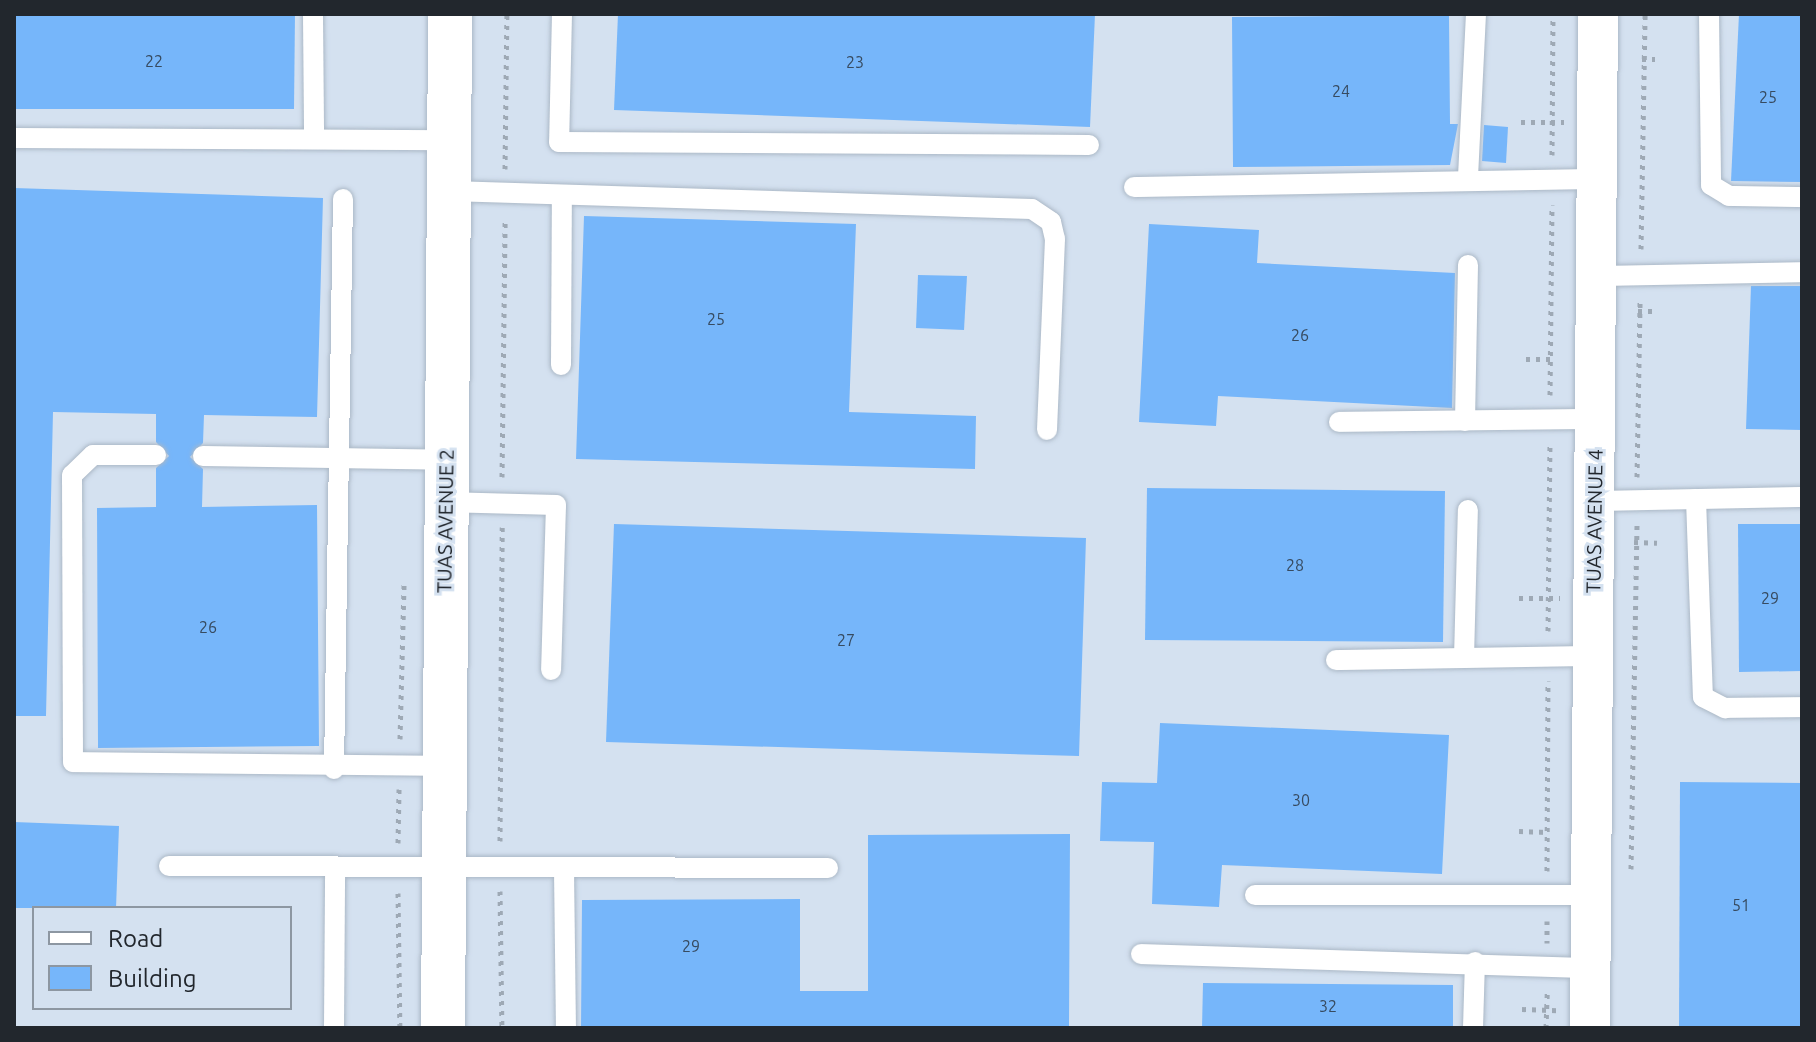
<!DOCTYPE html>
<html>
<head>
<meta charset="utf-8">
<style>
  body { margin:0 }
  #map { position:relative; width:1816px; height:1042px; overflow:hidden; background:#d4e1f0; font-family:Ubuntu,sans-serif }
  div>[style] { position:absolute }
  .building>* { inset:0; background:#76b6fa }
  .path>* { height:5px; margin-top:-2.5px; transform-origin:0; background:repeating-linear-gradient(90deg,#9ea9b5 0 4px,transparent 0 10px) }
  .roads { filter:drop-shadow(0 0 2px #abb8c6) drop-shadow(0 0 2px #abb8c6) }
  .lane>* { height:20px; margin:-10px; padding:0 10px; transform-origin:10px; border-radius:10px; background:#fff }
  .street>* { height:40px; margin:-20px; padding:0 20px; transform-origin:20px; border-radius:20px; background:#fff }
  .secondary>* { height:44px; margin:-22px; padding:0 22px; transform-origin:22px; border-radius:22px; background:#fff }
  span { translate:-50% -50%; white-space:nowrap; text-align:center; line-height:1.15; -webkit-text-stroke:6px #d4e1f0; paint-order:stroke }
  .number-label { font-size:16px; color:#374b60 }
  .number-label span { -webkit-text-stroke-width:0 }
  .street-label { font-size:20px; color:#22272d }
  .frame { position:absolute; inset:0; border:16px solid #22272d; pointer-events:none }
  .legend { position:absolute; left:32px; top:906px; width:260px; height:104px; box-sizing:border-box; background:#d4e1f0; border:2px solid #8d97a2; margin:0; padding:10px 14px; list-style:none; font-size:24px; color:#22272d }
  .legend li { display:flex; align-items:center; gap:16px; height:40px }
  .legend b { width:40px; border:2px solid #8d97a2 }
</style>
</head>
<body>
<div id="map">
  <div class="building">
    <div style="clip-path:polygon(14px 14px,295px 14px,294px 109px,14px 109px)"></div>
    <div style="clip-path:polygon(618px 14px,1095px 14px,1090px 127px,614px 110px)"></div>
    <div style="clip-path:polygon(1739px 14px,1802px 14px,1802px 182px,1731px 181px)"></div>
    <div style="clip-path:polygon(1449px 15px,1450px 124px,1458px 124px,1450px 165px,1233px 167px,1232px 17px)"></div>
    <div style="clip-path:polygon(1484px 125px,1508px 127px,1506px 163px,1482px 161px)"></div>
    <div style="clip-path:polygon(14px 188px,323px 198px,317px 417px,204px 415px,203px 443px,190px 457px,203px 469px,202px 507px,317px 505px,319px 746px,98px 748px,97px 508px,156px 507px,156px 468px,169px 456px,156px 442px,156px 414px,53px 412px,46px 716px,14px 716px)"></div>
    <div style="clip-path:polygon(584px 216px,856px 224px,849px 412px,976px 416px,975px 469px,576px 459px)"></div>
    <div style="clip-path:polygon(1149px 224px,1259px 230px,1257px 263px,1455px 273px,1452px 408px,1218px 396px,1216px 426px,1139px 422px)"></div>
    <div style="clip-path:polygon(918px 275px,967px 276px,964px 330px,916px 328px)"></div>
    <div style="clip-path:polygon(1751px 286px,1802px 286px,1802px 430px,1746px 429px)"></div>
    <div style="clip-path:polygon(1147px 488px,1445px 491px,1443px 642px,1145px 640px)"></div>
    <div style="clip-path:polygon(614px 524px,1086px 538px,1079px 756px,606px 742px)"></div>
    <div style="clip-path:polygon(1738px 524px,1802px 524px,1802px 671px,1739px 672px)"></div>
    <div style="clip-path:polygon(1160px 723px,1449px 735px,1442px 874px,1222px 865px,1219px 907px,1152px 904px,1154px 842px,1100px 841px,1102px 782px,1157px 783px)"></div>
    <div style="clip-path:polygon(1680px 782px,1802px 783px,1802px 1028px,1679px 1028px)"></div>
    <div style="clip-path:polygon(14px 822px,119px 826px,116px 908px,14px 908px)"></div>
    <div style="clip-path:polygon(1070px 834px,1069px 1028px,581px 1028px,582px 900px,800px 899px,800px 991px,868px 991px,868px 835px)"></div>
    <div style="clip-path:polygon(1203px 983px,1453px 985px,1453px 1028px,1202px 1028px)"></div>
  </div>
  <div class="path">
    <div style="left:1642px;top:59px;width:13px"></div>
    <div style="left:1521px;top:122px;width:43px"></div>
    <div style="left:1552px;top:155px;width:141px;rotate:-89.6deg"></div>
    <div style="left:505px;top:169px;width:155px;rotate:-89.3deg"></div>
    <div style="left:1641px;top:249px;width:235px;rotate:-89deg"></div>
    <div style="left:1638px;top:311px;width:19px"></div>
    <div style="left:1526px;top:359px;width:26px"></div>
    <div style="left:1550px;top:395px;width:190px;rotate:-89.4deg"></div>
    <div style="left:502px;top:477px;width:258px;rotate:-89.3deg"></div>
    <div style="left:1637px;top:477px;width:178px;rotate:-89deg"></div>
    <div style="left:1634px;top:542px;width:23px;rotate:2deg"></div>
    <div style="left:1519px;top:598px;width:41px"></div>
    <div style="left:1548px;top:631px;width:186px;rotate:-89.4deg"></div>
    <div style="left:400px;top:739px;width:158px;rotate:-88.5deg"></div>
    <div style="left:1519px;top:831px;width:30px;rotate:2deg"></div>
    <div style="left:500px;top:841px;width:314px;rotate:-89.6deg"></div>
    <div style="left:398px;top:843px;width:54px;rotate:-88.9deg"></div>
    <div style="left:1631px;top:869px;width:346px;rotate:-89deg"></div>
    <div style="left:1547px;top:871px;width:190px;rotate:-89.7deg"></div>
    <div style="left:500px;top:891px;width:137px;rotate:89.2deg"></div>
    <div style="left:398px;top:893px;width:135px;rotate:89.2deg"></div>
    <div style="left:1547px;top:921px;width:22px;rotate:90deg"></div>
    <div style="left:1522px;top:1009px;width:35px;rotate:2deg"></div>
    <div style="left:1546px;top:1028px;width:35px;rotate:-88deg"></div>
  </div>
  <div class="roads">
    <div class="lane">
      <div style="left:313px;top:14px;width:125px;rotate:89.5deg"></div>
      <div style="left:562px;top:14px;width:128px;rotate:91.3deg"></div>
      <div style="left:559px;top:142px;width:530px;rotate:0.32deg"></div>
      <div style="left:1709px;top:14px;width:171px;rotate:89.3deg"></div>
      <div style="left:1711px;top:185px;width:21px;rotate:31deg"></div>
      <div style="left:1729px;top:196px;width:73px;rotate:0.8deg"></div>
      <div style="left:14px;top:138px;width:437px;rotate:0.3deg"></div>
      <div style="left:1468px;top:177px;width:163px;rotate:-87.2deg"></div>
      <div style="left:1134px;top:187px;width:462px;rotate:-1deg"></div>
      <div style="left:450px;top:191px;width:582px;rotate:1.77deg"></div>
      <div style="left:1032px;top:209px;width:23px;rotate:34deg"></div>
      <div style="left:1051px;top:222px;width:17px;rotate:77deg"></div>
      <div style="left:1055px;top:239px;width:191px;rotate:92.4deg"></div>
      <div style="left:1598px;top:276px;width:204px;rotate:-1.1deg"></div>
      <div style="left:561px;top:365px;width:170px;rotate:-89.7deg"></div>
      <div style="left:1465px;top:421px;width:156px;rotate:-88.9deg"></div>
      <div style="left:1339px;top:422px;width:256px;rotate:-0.7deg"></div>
      <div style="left:156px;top:455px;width:63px;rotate:180deg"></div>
      <div style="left:93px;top:455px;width:29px;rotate:136deg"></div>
      <div style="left:72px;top:475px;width:287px;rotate:89.8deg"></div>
      <div style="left:73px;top:762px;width:372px;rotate:0.6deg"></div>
      <div style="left:203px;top:456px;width:243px;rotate:0.9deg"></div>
      <div style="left:1696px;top:499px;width:198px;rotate:88deg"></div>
      <div style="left:1703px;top:697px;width:25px;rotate:27deg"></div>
      <div style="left:1725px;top:708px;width:77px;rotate:-0.7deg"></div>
      <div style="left:1595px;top:501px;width:207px;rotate:-1.1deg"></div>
      <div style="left:444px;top:502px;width:112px;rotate:1.5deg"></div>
      <div style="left:556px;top:505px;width:165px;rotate:91.7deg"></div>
      <div style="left:1464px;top:658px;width:148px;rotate:-88.5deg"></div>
      <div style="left:1336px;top:660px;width:257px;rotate:-0.9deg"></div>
      <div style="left:334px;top:769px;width:570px;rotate:-89.1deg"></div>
      <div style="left:169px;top:866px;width:659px;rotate:0.17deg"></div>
      <div style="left:564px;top:869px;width:159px;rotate:89.3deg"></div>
      <div style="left:1255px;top:895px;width:335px"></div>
      <div style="left:1141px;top:954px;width:449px;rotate:1.8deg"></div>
      <div style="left:334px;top:1028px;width:160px;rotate:-89.6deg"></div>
      <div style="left:1473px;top:1028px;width:66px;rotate:-88.3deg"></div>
    </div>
    <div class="street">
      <div style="left:1590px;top:1028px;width:1014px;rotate:-89.55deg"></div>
    </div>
    <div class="secondary">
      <div style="left:443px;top:1028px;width:1014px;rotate:-89.6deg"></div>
    </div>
  </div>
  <div class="number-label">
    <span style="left:154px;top:61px">22</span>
    <span style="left:855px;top:62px">23</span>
    <span style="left:1341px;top:91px">24</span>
    <span style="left:1768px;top:97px">25</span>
    <span style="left:716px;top:319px">25</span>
    <span style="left:1300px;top:335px">26</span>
    <span style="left:1295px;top:565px">28</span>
    <span style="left:1770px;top:598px">29</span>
    <span style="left:208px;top:627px">26</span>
    <span style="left:846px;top:640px">27</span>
    <span style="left:1301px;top:800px">30</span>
    <span style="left:1741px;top:905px">51</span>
    <span style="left:691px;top:946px">29</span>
    <span style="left:1328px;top:1006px">32</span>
  </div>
  <div class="street-label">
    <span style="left:445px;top:521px;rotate:-89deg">TUAS AVENUE 2</span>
    <span style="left:1594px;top:521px;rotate:-89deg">TUAS AVENUE 4</span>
  </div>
  <div class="frame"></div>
  <ul class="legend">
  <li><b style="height:10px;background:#fff"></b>Road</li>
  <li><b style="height:22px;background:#76b6fa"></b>Building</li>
  </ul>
</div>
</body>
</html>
